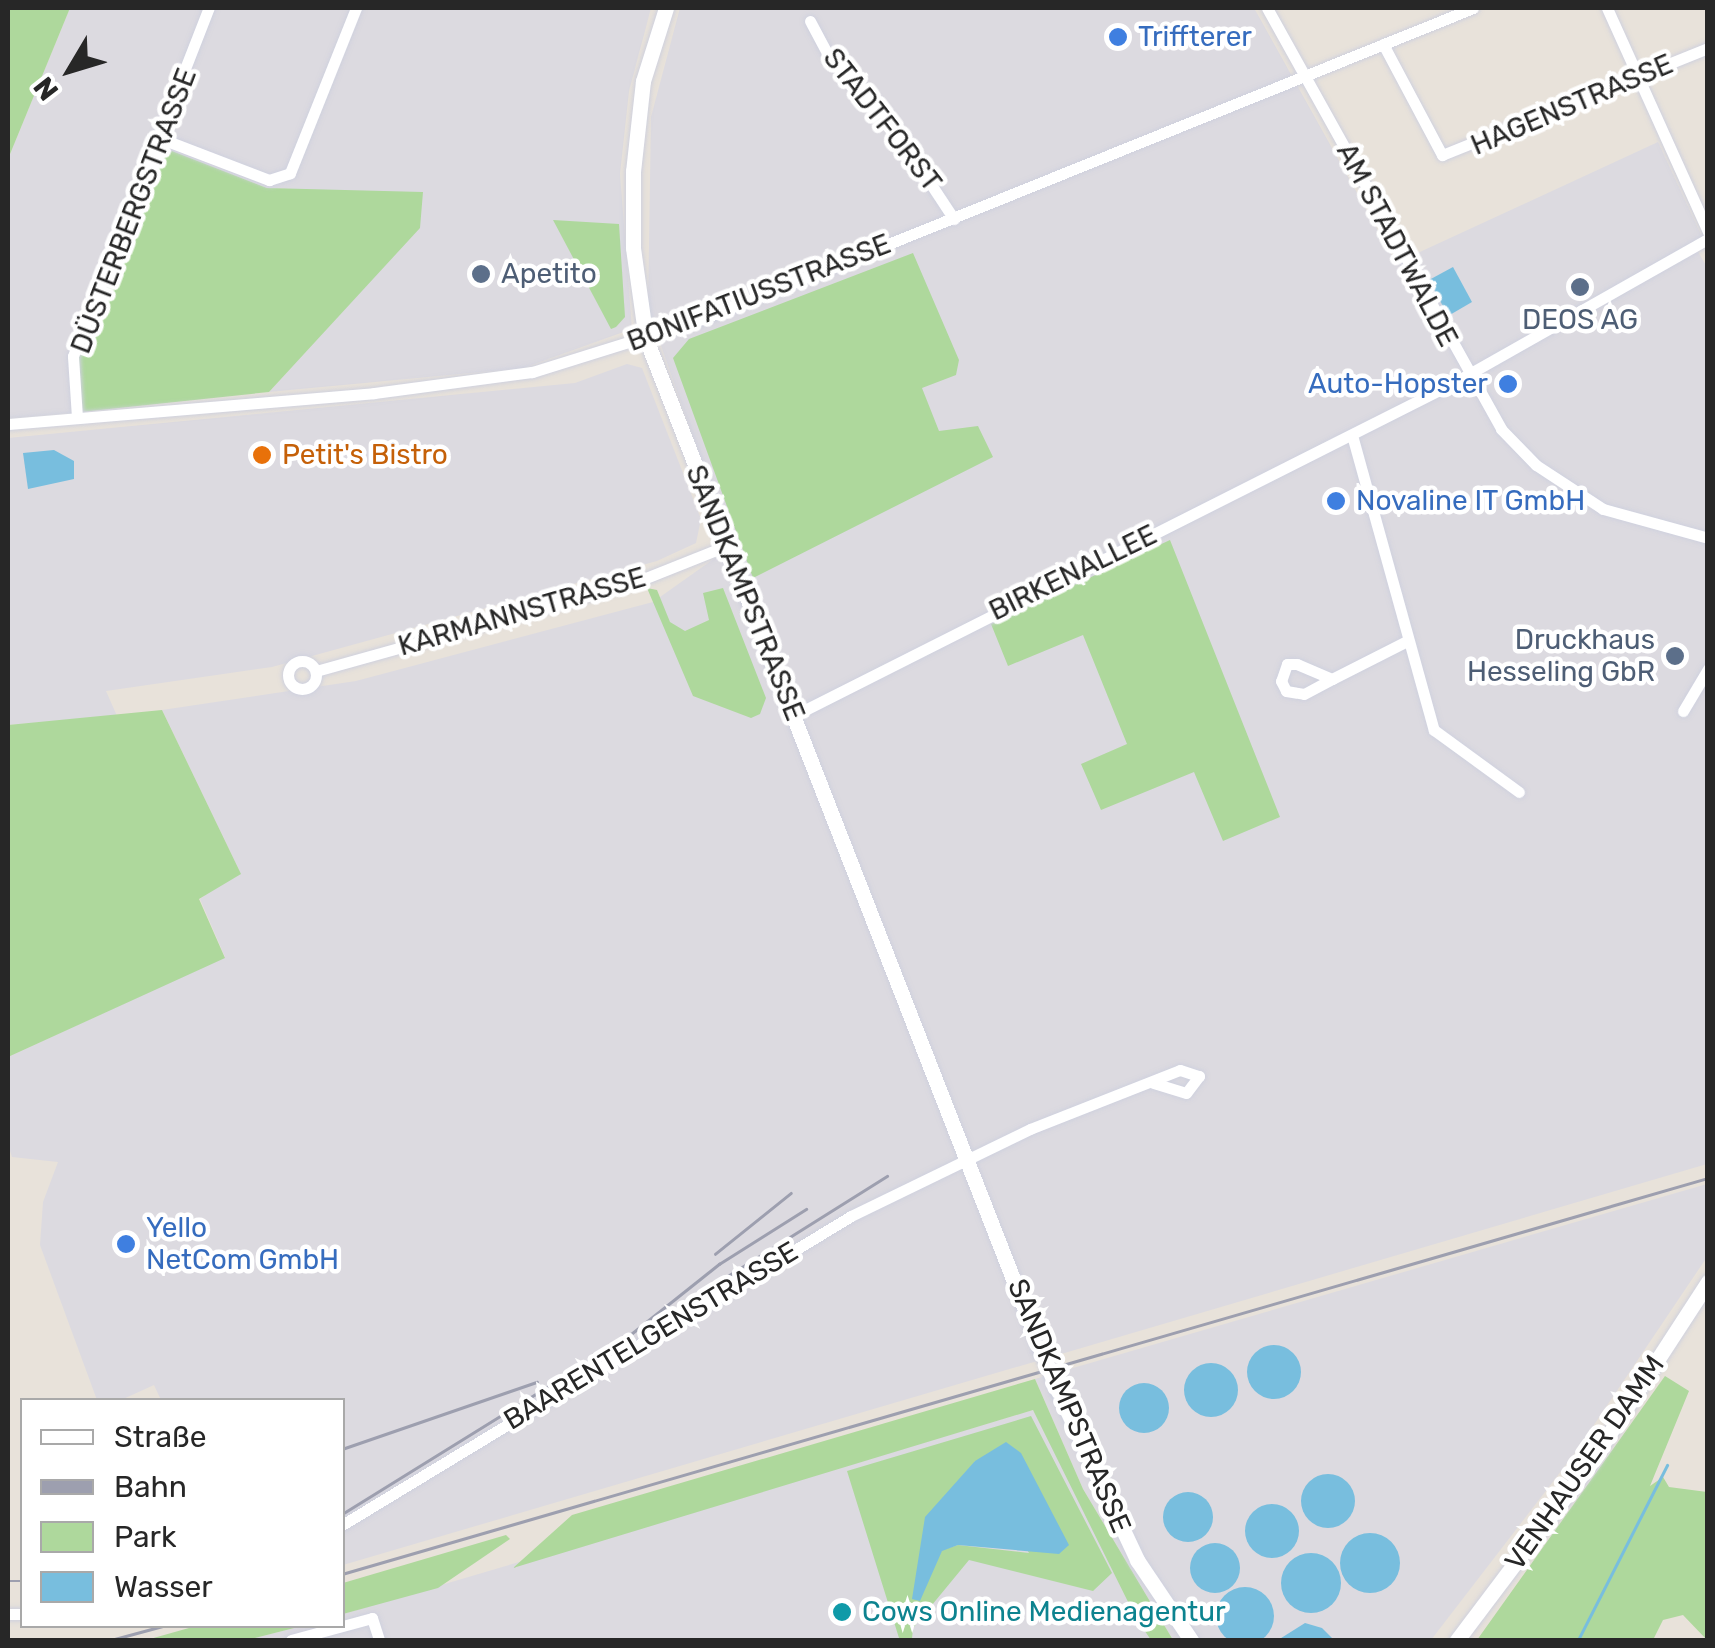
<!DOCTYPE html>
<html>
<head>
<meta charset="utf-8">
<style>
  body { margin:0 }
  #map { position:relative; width:1715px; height:1648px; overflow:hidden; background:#e8e2da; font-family:Rubik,sans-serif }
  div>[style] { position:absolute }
  .industrial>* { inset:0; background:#dcdae0 }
  .green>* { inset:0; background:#aed89c }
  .water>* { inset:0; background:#78bede }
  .round { border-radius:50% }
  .stream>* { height:2.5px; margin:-1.25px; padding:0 1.25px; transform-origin:1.25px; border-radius:1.25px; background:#78bede }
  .roads { filter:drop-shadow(0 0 2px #cfd1de) drop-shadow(0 0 2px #cfd1de) }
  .street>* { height:11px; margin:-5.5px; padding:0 5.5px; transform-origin:5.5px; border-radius:5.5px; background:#fff }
  .street>.ring { margin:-5.5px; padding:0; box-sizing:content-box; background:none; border:11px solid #fff; border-radius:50% }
  .secondary>* { height:15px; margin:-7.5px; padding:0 7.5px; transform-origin:7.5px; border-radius:7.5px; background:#fff }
  .rail>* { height:2.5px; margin:-1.25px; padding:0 1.25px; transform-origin:1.25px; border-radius:1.25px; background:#9d9faf }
  .bridges { filter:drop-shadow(0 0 2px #cfd1de) drop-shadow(0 0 2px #cfd1de) }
  .secondary-bridge>* { height:15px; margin:-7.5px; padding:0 7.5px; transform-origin:7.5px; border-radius:7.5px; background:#fff }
  .dots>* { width:28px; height:28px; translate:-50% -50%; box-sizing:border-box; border:5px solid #fff; border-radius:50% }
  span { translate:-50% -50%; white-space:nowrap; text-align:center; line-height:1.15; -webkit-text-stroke:9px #fff; paint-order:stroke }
  .shop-label { font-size:28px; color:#366cbe }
  .left { translate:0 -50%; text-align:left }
  .right { translate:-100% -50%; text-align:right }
  .street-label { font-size:28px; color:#272727 }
  .service-label { font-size:28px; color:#4e5e75 }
  .food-label { font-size:28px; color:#c56008 }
  .culture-label { font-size:28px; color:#0d838f }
  .frame { position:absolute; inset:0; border:10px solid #272727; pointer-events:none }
  .legend { position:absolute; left:20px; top:1398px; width:325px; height:230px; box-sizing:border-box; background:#fff; border:2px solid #a9a9a9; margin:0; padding:12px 18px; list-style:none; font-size:30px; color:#272727 }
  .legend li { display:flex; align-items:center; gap:20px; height:50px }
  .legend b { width:50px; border:2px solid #a9a9a9 }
  .north { position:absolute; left:20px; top:20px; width:100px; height:100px; -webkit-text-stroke:8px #fff; paint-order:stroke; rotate:232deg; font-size:28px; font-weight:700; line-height:40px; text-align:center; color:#272727 }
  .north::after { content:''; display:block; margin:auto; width:35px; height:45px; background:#272727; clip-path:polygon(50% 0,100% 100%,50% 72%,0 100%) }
</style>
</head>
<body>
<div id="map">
  <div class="industrial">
    <div style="clip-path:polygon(70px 8px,651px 8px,629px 91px,620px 174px,632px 329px,523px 368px,269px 392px,419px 228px,395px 193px,267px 188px,172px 152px,157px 164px,77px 357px,81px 412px,8px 418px,8px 159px)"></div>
    <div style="clip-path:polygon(680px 8px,1254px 8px,1396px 263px,1658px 142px,1702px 237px,1693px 243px,1708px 269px,1707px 1164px,343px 1565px,342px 1400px,161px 1400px,154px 1385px,121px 1400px,97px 1400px,40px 1245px,43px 1202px,58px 1162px,12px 1157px,8px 1145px,8px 1057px,225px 957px,200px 899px,239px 870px,162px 710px,356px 681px,653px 602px,732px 546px,648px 309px,651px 117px)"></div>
    <div style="clip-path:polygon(627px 364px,642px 368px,701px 519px,696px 543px,657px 561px,272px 667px,106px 691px,117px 716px,8px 725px,8px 438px,575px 383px)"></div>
    <div style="clip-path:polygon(1707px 1184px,1707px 1257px,1575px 1453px,1431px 1640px,1173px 1640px,1083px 1489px,1035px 1379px)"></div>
    <div style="clip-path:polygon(1033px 1410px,1151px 1640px,247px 1640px,302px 1626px,342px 1626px,343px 1614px)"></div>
  </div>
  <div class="green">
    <div style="clip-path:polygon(8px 8px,70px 8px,8px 159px)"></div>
    <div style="clip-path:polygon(172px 151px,267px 188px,423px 192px,420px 228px,269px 392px,81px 412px,77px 357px,157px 164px)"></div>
    <div style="clip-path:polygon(553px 220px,619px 224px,625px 317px,616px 327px,611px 329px)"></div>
    <div style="clip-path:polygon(913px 253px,959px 360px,956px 375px,922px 388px,939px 431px,978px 426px,993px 457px,753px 578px,673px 358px,689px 339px)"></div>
    <div style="clip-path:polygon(1170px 540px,1280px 817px,1223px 841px,1194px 772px,1101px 810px,1081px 764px,1127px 744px,1083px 635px,1008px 666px,991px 624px)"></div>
    <div style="clip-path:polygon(647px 588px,657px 590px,670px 622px,685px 631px,709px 620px,703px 593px,723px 588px,766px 698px,760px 714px,751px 718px,693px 696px)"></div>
    <div style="clip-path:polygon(162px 710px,241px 874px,199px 899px,225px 958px,8px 1057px,8px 725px)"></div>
    <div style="clip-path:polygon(1665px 1376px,1689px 1391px,1650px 1486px,1663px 1477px,1669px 1487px,1707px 1492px,1707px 1640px,1683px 1615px,1663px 1620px,1653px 1640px,1477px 1640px)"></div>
    <div style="clip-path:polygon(1035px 1379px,1083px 1489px,1173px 1640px,1151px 1640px,1136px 1618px,1033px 1410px,513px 1568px,572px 1515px)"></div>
    <div style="clip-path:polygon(evenodd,1031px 1416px,1112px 1573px,1093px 1591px,969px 1560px,913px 1628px,912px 1639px,899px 1638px,847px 1471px,1031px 1416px,975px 1461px,1029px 1553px,958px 1545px,942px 1550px,932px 1571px,975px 1461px)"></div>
    <div style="clip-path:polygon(506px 1535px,510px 1539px,438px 1588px,343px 1614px,343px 1583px)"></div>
    <div style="clip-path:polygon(196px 1626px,302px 1626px,247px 1640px,150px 1639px)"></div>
  </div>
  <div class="water">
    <div style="clip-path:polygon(1453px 267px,1472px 302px,1448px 316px,1429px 280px)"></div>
    <div style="clip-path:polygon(54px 450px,74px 461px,74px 479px,28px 489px,23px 453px)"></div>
    <div class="round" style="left:1247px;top:1345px;width:54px;height:54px"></div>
    <div class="round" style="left:1184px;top:1363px;width:54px;height:54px"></div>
    <div class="round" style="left:1119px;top:1383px;width:50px;height:50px"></div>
    <div style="clip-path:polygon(1006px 1442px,1021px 1453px,1069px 1545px,1059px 1554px,958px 1545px,942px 1551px,920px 1601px,912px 1599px,925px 1517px,975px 1461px)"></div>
    <div class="round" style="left:1301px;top:1474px;width:54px;height:54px"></div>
    <div class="round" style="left:1163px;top:1492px;width:50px;height:50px"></div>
    <div class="round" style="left:1245px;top:1504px;width:54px;height:54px"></div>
    <div class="round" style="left:1340px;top:1533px;width:60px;height:60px"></div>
    <div class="round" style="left:1190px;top:1543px;width:50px;height:50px"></div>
    <div class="round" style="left:1281px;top:1553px;width:60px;height:60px"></div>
    <div class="round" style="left:1216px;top:1587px;width:58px;height:58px"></div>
    <div style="clip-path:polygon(1305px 1623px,1322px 1628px,1334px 1640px,1278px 1640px)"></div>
  </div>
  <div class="stream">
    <div style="left:1578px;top:1640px;width:196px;rotate:-63deg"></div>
  </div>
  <div class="roads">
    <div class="street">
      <div style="left:1267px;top:8px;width:482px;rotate:60.9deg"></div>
      <div style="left:1501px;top:429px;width:50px;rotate:45.8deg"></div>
      <div style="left:1536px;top:465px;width:80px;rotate:33.3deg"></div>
      <div style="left:1603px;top:509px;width:109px;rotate:15.4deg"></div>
      <div style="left:1607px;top:8px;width:246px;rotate:65.7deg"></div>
      <div style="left:810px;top:21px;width:36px;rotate:62deg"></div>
      <div style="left:827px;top:53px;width:83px;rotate:46.5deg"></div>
      <div style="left:884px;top:113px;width:127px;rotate:56.6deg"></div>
      <div style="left:1383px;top:44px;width:126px;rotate:62deg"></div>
      <div style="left:1442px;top:155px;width:287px;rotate:-21.9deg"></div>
      <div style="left:162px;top:139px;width:115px;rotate:21deg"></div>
      <div style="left:269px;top:180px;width:22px;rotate:-18deg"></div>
      <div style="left:290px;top:173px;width:178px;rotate:-68.2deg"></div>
      <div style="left:77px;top:417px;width:61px;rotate:-93.8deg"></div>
      <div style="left:73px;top:356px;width:374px;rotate:-68.7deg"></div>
      <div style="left:8px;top:424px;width:367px;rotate:-4.8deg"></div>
      <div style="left:374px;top:393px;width:159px;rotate:-7.6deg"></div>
      <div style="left:532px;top:372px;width:181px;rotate:-17.3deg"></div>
      <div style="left:705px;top:318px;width:828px;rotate:-21.98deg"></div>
      <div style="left:1352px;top:435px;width:306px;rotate:74.5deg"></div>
      <div style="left:1434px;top:730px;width:105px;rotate:36.1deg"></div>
      <div class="ring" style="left:288px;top:661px;width:17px;height:17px"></div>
      <div style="left:316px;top:671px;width:334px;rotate:-15.6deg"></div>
      <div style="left:638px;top:581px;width:95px;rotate:-21.7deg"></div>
      <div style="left:1332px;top:679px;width:38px;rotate:-157deg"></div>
      <div style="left:1297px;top:664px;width:10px;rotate:180deg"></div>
      <div style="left:1287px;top:664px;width:18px;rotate:109deg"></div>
      <div style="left:1281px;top:681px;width:11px;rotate:63deg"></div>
      <div style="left:1286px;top:691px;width:18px;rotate:9deg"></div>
      <div style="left:1304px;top:694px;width:32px;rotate:-28deg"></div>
      <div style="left:1332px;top:679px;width:84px;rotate:-26.9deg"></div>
      <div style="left:1683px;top:711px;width:49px;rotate:-59.2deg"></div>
      <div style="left:795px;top:715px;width:737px;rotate:-26.77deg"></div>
      <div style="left:1453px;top:383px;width:293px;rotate:-29.5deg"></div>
      <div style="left:342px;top:1525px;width:595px;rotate:-31.26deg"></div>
      <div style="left:851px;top:1216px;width:199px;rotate:-25.9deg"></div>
      <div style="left:1030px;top:1129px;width:161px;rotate:-21.5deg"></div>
      <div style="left:1180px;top:1070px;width:20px;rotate:18deg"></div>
      <div style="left:1199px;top:1076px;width:21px;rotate:127deg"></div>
      <div style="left:1186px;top:1093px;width:34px;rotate:-163deg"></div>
      <div style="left:8px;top:1614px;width:14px"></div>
      <div style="left:291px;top:1640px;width:84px;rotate:-15.2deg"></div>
      <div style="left:372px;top:1618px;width:23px;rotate:72deg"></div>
    </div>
    <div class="secondary">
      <div style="left:666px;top:8px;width:77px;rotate:107.5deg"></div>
      <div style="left:643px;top:81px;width:91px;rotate:96.3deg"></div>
      <div style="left:633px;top:171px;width:77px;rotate:90deg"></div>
      <div style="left:633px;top:248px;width:92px;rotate:81.9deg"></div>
      <div style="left:646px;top:339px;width:1083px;rotate:68.67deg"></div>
      <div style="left:1058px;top:1391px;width:187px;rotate:64.9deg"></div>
      <div style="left:1137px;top:1560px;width:97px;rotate:56deg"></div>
      <div style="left:1457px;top:1640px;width:223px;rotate:-53deg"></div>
      <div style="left:1591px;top:1462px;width:215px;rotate:-57deg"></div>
    </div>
  </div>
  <div class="rail">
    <div style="left:715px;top:1254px;width:97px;rotate:-38.8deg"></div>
    <div style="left:726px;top:1277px;width:190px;rotate:-32.1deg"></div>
    <div style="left:342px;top:1449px;width:206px;rotate:-19deg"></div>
    <div style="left:342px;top:1514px;width:334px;rotate:-31.8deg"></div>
    <div style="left:626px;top:1338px;width:119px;rotate:-38.5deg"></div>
    <div style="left:719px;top:1264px;width:103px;rotate:-32.3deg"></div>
    <div style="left:342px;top:1574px;width:1422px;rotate:-16.17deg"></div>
    <div style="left:8px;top:1581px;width:14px"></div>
    <div style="left:111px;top:1640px;width:54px;rotate:-15.1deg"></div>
  </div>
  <div class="bridges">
    <div class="secondary-bridge">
      <div style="left:1040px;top:1348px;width:47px;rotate:67.3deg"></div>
    </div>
  </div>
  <div class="dots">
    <div style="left:1118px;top:37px;background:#3f7fe0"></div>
    <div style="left:481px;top:274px;background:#5c6f8a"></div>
    <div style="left:1580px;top:287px;background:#5c6f8a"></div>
    <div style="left:1508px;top:384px;background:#3f7fe0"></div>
    <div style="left:262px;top:455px;background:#e8710a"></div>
    <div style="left:1336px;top:501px;background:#3f7fe0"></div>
    <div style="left:1675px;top:656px;background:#5c6f8a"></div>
    <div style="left:126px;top:1244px;background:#3f7fe0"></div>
    <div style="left:842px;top:1612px;background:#0f9aa8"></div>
  </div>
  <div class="shop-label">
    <span class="left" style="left:1138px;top:37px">Triffterer</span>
    <span class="right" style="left:1488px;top:384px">Auto-Hopster</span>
    <span class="left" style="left:1356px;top:501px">Novaline IT GmbH</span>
    <span class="left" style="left:146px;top:1244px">Yello<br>NetCom GmbH</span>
  </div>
  <div class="street-label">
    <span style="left:1572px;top:105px;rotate:-23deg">HAGENSTRASSE</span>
    <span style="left:882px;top:120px;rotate:52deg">STADTFORST</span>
    <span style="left:134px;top:211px;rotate:-69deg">DÜSTERBERGSTRASSE</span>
    <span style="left:1397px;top:245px;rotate:62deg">AM STADTWALDE</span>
    <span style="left:759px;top:293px;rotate:-21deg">BONIFATIUSSTRASSE</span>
    <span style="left:1073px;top:573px;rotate:-26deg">BIRKENALLEE</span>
    <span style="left:745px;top:593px;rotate:68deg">SANDKAMPSTRASSE</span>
    <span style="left:522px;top:612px;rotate:-16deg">KARMANNSTRASSE</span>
    <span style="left:651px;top:1336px;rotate:-31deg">BAARENTELGENSTRASSE</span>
    <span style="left:1069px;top:1406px;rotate:67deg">SANDKAMPSTRASSE</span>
    <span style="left:1585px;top:1463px;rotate:-55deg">VENHAUSER DAMM</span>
  </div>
  <div class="service-label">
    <span class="left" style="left:501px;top:274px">Apetito</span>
    <span style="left:1580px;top:320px">DEOS AG</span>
    <span class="right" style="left:1655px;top:656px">Druckhaus<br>Hesseling GbR</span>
  </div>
  <div class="food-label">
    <span class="left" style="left:282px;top:455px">Petit's Bistro</span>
  </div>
  <div class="culture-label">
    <span class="left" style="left:862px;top:1612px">Cows Online Medienagentur</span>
  </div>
  <div class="frame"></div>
  <ul class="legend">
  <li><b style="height:12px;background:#fff"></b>Straße</li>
  <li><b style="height:12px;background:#9d9faf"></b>Bahn</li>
  <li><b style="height:28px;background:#aed89c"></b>Park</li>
  <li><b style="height:28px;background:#78bede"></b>Wasser</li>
  </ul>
  <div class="north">N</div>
</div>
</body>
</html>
